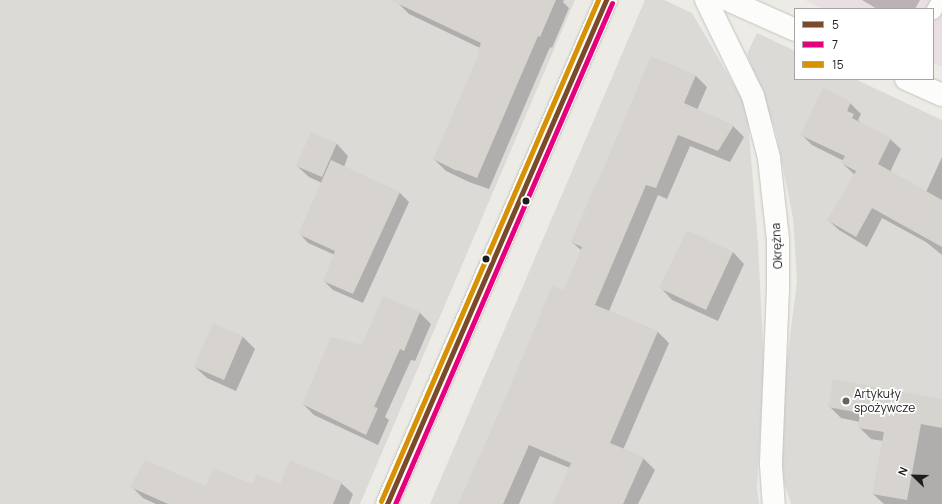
<!DOCTYPE html>
<html>
<head>
<meta charset="utf-8">
<style>
  body { margin:0 }
  #map { position:relative; width:942px; height:504px; overflow:hidden; background:#ecebe5; font-family:Manrope,sans-serif }
  div>[style] { position:absolute }
  .residential>* { inset:0; background:#dbdad7 }
  .industrial>* { inset:0; background:#eadee4 }
  .shadow>* { inset:0; background:#0003 }
  .building>* { inset:0; background:#d7d4d0 }
  .roads { filter:drop-shadow(0 0 1px #c4c4c1) drop-shadow(0 0 1px #c4c4c1) }
  .service>* { height:15px; margin:-7.5px; padding:0 7.5px; transform-origin:7.5px; border-radius:7.5px; background:#fcfcfb }
  .minor>* { height:22px; margin:-11px; padding:0 11px; transform-origin:11px; border-radius:11px; background:#fcfcfb }
  .tertiary>* { height:22px; margin:-11px; padding:0 11px; transform-origin:11px; border-radius:11px; background:#fcfcfb }
  .bus-1>* { height:5px; margin:-2.5px; padding:0 2.5px; transform-origin:2.5px; border-radius:2.5px; background:#7a4b2a }
  .bus-2>* { height:5px; margin:-2.5px; padding:0 2.5px; transform-origin:2.5px; border-radius:2.5px; background:#e5007d }
  .bus-3>* { height:5px; margin:-2.5px; padding:0 2.5px; transform-origin:2.5px; border-radius:2.5px; background:#d69104 }
  .dots>* { width:11px; height:11px; translate:-50% -50%; box-sizing:border-box; border:2px solid #fff; border-radius:50% }
  span { translate:-50% -50%; white-space:nowrap; text-align:center; line-height:1.15; -webkit-text-stroke:3.5px #fff; paint-order:stroke }
  .street-label { font-size:12px; color:#1d1d1d }
  .poi-label { font-size:12px; color:#1d1d1d }
  .left { translate:0 -50%; text-align:left }
  .legend { position:absolute; left:794px; top:8px; width:140px; height:72px; box-sizing:border-box; background:#fff; border:1px solid #a5a5a5; margin:0; padding:5px 7px; list-style:none; font-size:12px; color:#1d1d1d }
  .legend li { display:flex; align-items:center; gap:8px; height:20px }
  .legend b { width:20px; border:1px solid #a5a5a5 }
  .north { position:absolute; left:894px; top:456px; width:40px; height:40px; -webkit-text-stroke:3px #fff; paint-order:stroke; rotate:293deg; font-size:11px; font-weight:700; line-height:16px; text-align:center; color:#1d1d1d }
  .north::after { content:''; display:block; margin:auto; width:14px; height:18px; background:#1d1d1d; clip-path:polygon(50% 0,100% 100%,50% 72%,0 100%) }
</style>
</head>
<body>
<div id="map">
  <div class="residential">
    <div style="clip-path:polygon(0 0,575px 0,360px 504px,0 504px)"></div>
    <div style="clip-path:polygon(645px 0,664px 0,692px 13px,747px 107px,758px 244px,764px 365px,757px 487px,759px 504px,430px 504px)"></div>
    <div style="clip-path:polygon(757px 33px,795px 51px,795px 79px,855px 79px,942px 120px,942px 504px,791px 504px,781px 473px,786px 368px,797px 281px,793px 218px,776px 133px,747px 54px)"></div>
  </div>
  <div class="industrial">
    <div style="clip-path:polygon(805px 0,942px 0,942px 67px,933px 63px,933px 9px,823px 9px)"></div>
  </div>
  <div class="shadow">
    <div style="clip-path:polygon(398px 0,564px 0,563px 2px,569px 8px,552px 48px,550px 47px,489px 189px,469px 182px,446px 171px,434px 159px,480px 55px,480px 48px,409px 14px,397px 2px)"></div>
    <div style="clip-path:polygon(862px 0,920px 0,915px 9px,877px 9px)"></div>
    <div style="clip-path:polygon(651px 57px,696px 76px,707px 87px,697px 110px,733px 126px,744px 137px,730px 162px,690px 146px,667px 199px,658px 195px,609px 311px,657px 331px,669px 343px,623px 450px,643px 458px,655px 470px,638px 504px,554px 504px,570px 468px,540px 456px,519px 504px,459px 504px,564px 292px,582px 251px,572px 242px,600px 181px)"></div>
    <div style="clip-path:polygon(850px 103px,861px 114px,858px 120px,863px 125px,890px 139px,901px 149px,890px 172px,926px 192px,942px 157px,942px 255px,926px 242px,882px 218px,867px 247px,839px 230px,828px 220px,855px 175px,842px 163px,844px 161px,812px 145px,801px 134px)"></div>
    <div style="clip-path:polygon(311px 133px,337px 144px,348px 156px,344px 167px,400px 193px,409px 202px,363px 303px,333px 290px,324px 281px,335px 255px,308px 243px,299px 233px,322px 183px,309px 177px,297px 166px)"></div>
    <div style="clip-path:polygon(733px 252px,744px 264px,718px 321px,672px 300px,661px 288px)"></div>
    <div style="clip-path:polygon(420px 313px,431px 324px,415px 361px,411px 360px,385px 417px,389px 420px,378px 445px,314px 415px,303px 404px,363px 347px)"></div>
    <div style="clip-path:polygon(214px 324px,243px 337px,255px 349px,236px 391px,207px 378px,195px 367px)"></div>
    <div style="clip-path:polygon(942px 400px,942px 504px,884px 504px,873px 494px,883px 441px,871px 439px,859px 427px,860px 422px,841px 418px,829px 406px)"></div>
    <div style="clip-path:polygon(341px 483px,353px 494px,349px 504px,156px 504px,143px 498px,132px 487px,206px 487px)"></div>
  </div>
  <div class="building">
    <div style="clip-path:polygon(390px 0,556px 0,540px 37px,538px 36px,477px 178px,457px 170px,457px 171px,433px 159px,479px 54px,477px 53px,481px 43px)"></div>
    <div style="clip-path:polygon(651px 56px,696px 75px,684px 103px,734px 125px,718px 151px,678px 135px,656px 188px,646px 185px,595px 305px,658px 331px,610px 443px,644px 457px,623px 504px,553px 504px,571px 463px,529px 445px,503px 504px,458px 504px,506px 397px,552px 286px,564px 290px,582px 247px,571px 242px,598px 179px,599px 179px)"></div>
    <div style="clip-path:polygon(823px 88px,851px 102px,847px 111px,854px 114px,852px 118px,891px 138px,878px 164px,942px 200px,942px 247px,872px 208px,856px 237px,827px 220px,856px 171px,841px 163px,845px 156px,800px 135px)"></div>
    <div style="clip-path:polygon(311px 132px,337px 143px,322px 177px,296px 166px)"></div>
    <div style="clip-path:polygon(331px 160px,400px 192px,353px 294px,323px 281px,335px 251px,298px 234px)"></div>
    <div style="clip-path:polygon(687px 230px,733px 252px,706px 310px,659px 288px)"></div>
    <div style="clip-path:polygon(383px 296px,420px 312px,404px 351px,400px 349px,374px 407px,378px 408px,366px 435px,302px 404px,331px 337px,362px 345px)"></div>
    <div style="clip-path:polygon(213px 323px,243px 336px,224px 380px,194px 367px)"></div>
    <div style="clip-path:polygon(833px 379px,942px 399px,942px 428px,921px 424px,907px 500px,872px 494px,884px 432px,858px 428px,860px 413px,828px 407px)"></div>
    <div style="clip-path:polygon(145px 460px,206px 486px,213px 468px,252px 484px,257px 474px,280px 484px,290px 460px,342px 482px,333px 504px,168px 504px,130px 487px)"></div>
  </div>
  <div class="roads">
    <div class="service">
      <div style="left:933px;top:11px;width:13px;rotate:-61deg"></div>
    </div>
    <div class="minor">
      <div style="left:706px;top:0;width:107px;rotate:63.9deg"></div>
      <div style="left:753px;top:96px;width:64px;rotate:75.5deg"></div>
      <div style="left:769px;top:158px;width:82px;rotate:83.7deg"></div>
      <div style="left:778px;top:240px;width:48px;rotate:90deg"></div>
      <div style="left:778px;top:288px;width:177px;rotate:92.3deg"></div>
      <div style="left:771px;top:465px;width:39px;rotate:86deg"></div>
    </div>
    <div class="tertiary">
      <div style="left:728px;top:0;width:73px;rotate:24.1deg"></div>
      <div style="left:906px;top:79px;width:39px;rotate:24deg"></div>
      <div style="left:387px;top:504px;width:550px;rotate:-66.51deg"></div>
    </div>
  </div>
  <div class="bus-1">
    <div style="left:387px;top:504px;width:550px;rotate:-66.51deg"></div>
  </div>
  <div class="bus-2">
    <div style="left:395px;top:504px;width:546px;rotate:-66.58deg"></div>
  </div>
  <div class="bus-3">
    <div style="left:381px;top:501px;width:546px;rotate:-66.58deg"></div>
  </div>
  <div class="dots">
    <div style="left:526px;top:201px;background:#1d1d1d"></div>
    <div style="left:486px;top:259px;background:#1d1d1d"></div>
    <div style="left:846px;top:401px;background:#656563"></div>
  </div>
  <div class="street-label">
    <span style="left:777px;top:246px;rotate:-93deg">Okrężna</span>
  </div>
  <div class="poi-label">
    <span class="left" style="left:854px;top:401px">Artykuły<br>spożywcze</span>
  </div>
  <ul class="legend">
  <li><b style="height:5px;background:#7a4b2a"></b>5</li>
  <li><b style="height:5px;background:#e5007d"></b>7</li>
  <li><b style="height:5px;background:#d69104"></b>15</li>
  </ul>
  <div class="north">N</div>
</div>
</body>
</html>
